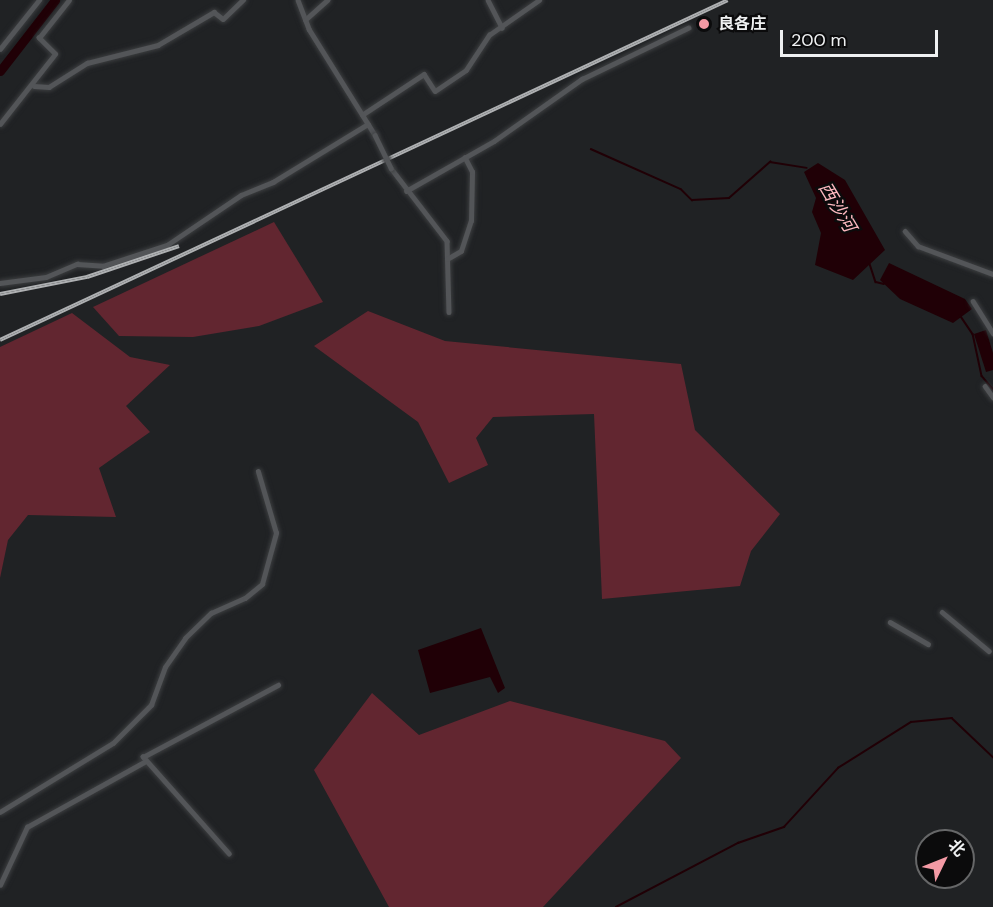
<!DOCTYPE html>
<html>
<head>
<meta charset="utf-8">
<style>
  body { margin:0 }
  #map { position:relative; width:993px; height:907px; overflow:hidden; background:#202224; font-family:"DM Sans","Noto Sans SC",sans-serif }
  div>[style] { position:absolute }
  .green>* { inset:0; background:#622630 }
  .water>* { inset:0; background:#200006 }
  .stream>* { height:1.5px; margin:-0.75px; padding:0 0.75px; transform-origin:0.75px; border-radius:0.75px; background:#200006 }
  .river>* { height:9px; margin:-4.5px; padding:0 4.5px; transform-origin:4.5px; border-radius:4.5px; background:#200006 }
  .roads { filter:drop-shadow(0 0 2px #3c3e40) drop-shadow(0 0 2px #3c3e40) }
  .street>* { height:4.5px; margin:-2.25px; padding:0 2.25px; transform-origin:2.25px; border-radius:2.25px; background:#535558 }
  .rail>* { height:4px; margin-top:-2px; transform-origin:0; background:repeating-linear-gradient(90deg,#0b0b0c 0 4.5px,#aeb0b2 0 9px); box-sizing:border-box; border-block:2px solid #aeb0b2 }
  .bridges { filter:drop-shadow(0 0 2px #3c3e40) drop-shadow(0 0 2px #3c3e40) }
  .street-bridge>* { height:4.5px; margin:-2.25px; padding:0 2.25px; transform-origin:2.25px; border-radius:2.25px; background:#535558 }
  .dots>* { width:16px; height:16px; translate:-50% -50%; box-sizing:border-box; border:3px solid #0b0b0c; border-radius:50% }
  span { translate:-50% -50%; white-space:nowrap; text-align:center; line-height:1.15; -webkit-text-stroke:4.5px #0b0b0c; paint-order:stroke }
  .poi-label { font-size:16px; color:#eff1f2; font-weight:700 }
  .left { translate:0 -50%; text-align:left }
  .water-label { font-size:18px; color:#fdb8bf; font-style:italic }
  .north { position:absolute; left:915px; top:829px; width:60px; height:60px; box-sizing:border-box; background:#0b0b0c; border:2px solid #666768; border-radius:50%; rotate:47deg; font-size:16px; font-weight:700; line-height:24px; text-align:center; color:#eff1f2 }
  .north::after { content:''; display:block; margin:auto; width:21px; height:27px; background:#f49aa5; clip-path:polygon(50% 0,100% 100%,50% 72%,0 100%) }
  .scale { position:absolute; left:780px; top:30px; width:158px; height:27px; box-sizing:border-box; border:3px solid #eff1f2; border-top:0; padding-left:8px; font-size:18px; line-height:21px; white-space:nowrap; color:#eff1f2; -webkit-text-stroke:4px #0b0b0c; paint-order:stroke }
</style>
</head>
<body>
<div id="map">
  <div class="green">
    <div style="clip-path:polygon(274px 222px,323px 302px,259px 326px,193px 337px,119px 336px,93px 307px)"></div>
    <div style="clip-path:polygon(368px 311px,445px 341px,681px 364px,695px 430px,780px 514px,751px 551px,740px 586px,602px 599px,594px 414px,493px 417px,476px 438px,488px 465px,449px 483px,418px 422px,314px 346px)"></div>
    <div style="clip-path:polygon(72px 313px,130px 357px,170px 365px,126px 406px,150px 432px,99px 468px,116px 517px,28px 515px,8px 540px,0 578px,0 347px)"></div>
    <div style="clip-path:polygon(372px 693px,419px 735px,510px 701px,665px 741px,681px 758px,543px 907px,389px 907px,314px 770px)"></div>
  </div>
  <div class="water">
    <div style="clip-path:polygon(818px 163px,845px 180px,885px 250px,853px 280px,815px 265px,821px 233px,812px 212px,816px 198px,804px 172px)"></div>
    <div style="clip-path:polygon(889px 263px,965px 299px,972px 309px,953px 323px,900px 299px,880px 280px)"></div>
    <div style="clip-path:polygon(986px 330px,993px 353px,993px 370px,986px 372px,974px 334px)"></div>
    <div style="clip-path:polygon(481px 628px,505px 688px,498px 693px,490px 677px,430px 693px,418px 650px)"></div>
  </div>
  <div class="stream">
    <div style="left:591px;top:149px;width:98px;rotate:24deg"></div>
    <div style="left:681px;top:189px;width:16px;rotate:45deg"></div>
    <div style="left:692px;top:200px;width:37px;rotate:-3deg"></div>
    <div style="left:729px;top:198px;width:55px;rotate:-41.3deg"></div>
    <div style="left:770px;top:162px;width:37px;rotate:9deg"></div>
    <div style="left:870px;top:264px;width:19px;rotate:72deg"></div>
    <div style="left:876px;top:282px;width:8px;rotate:14deg"></div>
    <div style="left:960px;top:315px;width:23px;rotate:56deg"></div>
    <div style="left:973px;top:334px;width:43px;rotate:77.9deg"></div>
    <div style="left:982px;top:376px;width:17px;rotate:50deg"></div>
    <div style="left:616px;top:907px;width:138px;rotate:-27.7deg"></div>
    <div style="left:738px;top:843px;width:49px;rotate:-19.2deg"></div>
    <div style="left:784px;top:827px;width:80px;rotate:-47.5deg"></div>
    <div style="left:838px;top:768px;width:86px;rotate:-32.2deg"></div>
    <div style="left:911px;top:722px;width:41px;rotate:-5.6deg"></div>
    <div style="left:952px;top:718px;width:57px;rotate:43.6deg"></div>
  </div>
  <div class="river">
    <div style="left:0;top:71px;width:90px;rotate:-52.2deg"></div>
  </div>
  <div class="roads">
    <div class="street">
      <div style="left:298px;top:0;width:31px;rotate:69deg"></div>
      <div style="left:309px;top:29px;width:125px;rotate:58.1deg"></div>
      <div style="left:488px;top:0;width:31px;rotate:63deg"></div>
      <div style="left:305px;top:20px;width:30px;rotate:-42deg"></div>
      <div style="left:0;top:49px;width:63px;rotate:-51.5deg"></div>
      <div style="left:34px;top:86px;width:15px;rotate:4deg"></div>
      <div style="left:49px;top:87px;width:45px;rotate:-32.3deg"></div>
      <div style="left:87px;top:63px;width:73px;rotate:-14.2deg"></div>
      <div style="left:158px;top:45px;width:65px;rotate:-30.5deg"></div>
      <div style="left:214px;top:12px;width:11px;rotate:38deg"></div>
      <div style="left:223px;top:19px;width:28px;rotate:-44deg"></div>
      <div style="left:362px;top:115px;width:74px;rotate:-33.5deg"></div>
      <div style="left:424px;top:74px;width:20px;rotate:57deg"></div>
      <div style="left:435px;top:91px;width:37px;rotate:-34deg"></div>
      <div style="left:466px;top:70px;width:42px;rotate:-56.7deg"></div>
      <div style="left:489px;top:35px;width:61px;rotate:-35deg"></div>
      <div style="left:0;top:124px;width:89px;rotate:-51.8deg"></div>
      <div style="left:55px;top:54px;width:23px;rotate:-135deg"></div>
      <div style="left:39px;top:38px;width:48px;rotate:-51.7deg"></div>
      <div style="left:391px;top:168px;width:92px;rotate:52.5deg"></div>
      <div style="left:447px;top:241px;width:71px;rotate:88.4deg"></div>
      <div style="left:406px;top:191px;width:101px;rotate:-29.6deg"></div>
      <div style="left:494px;top:141px;width:108px;rotate:-35.2deg"></div>
      <div style="left:582px;top:79px;width:118px;rotate:-25.7deg"></div>
      <div style="left:905px;top:231px;width:20px;rotate:49deg"></div>
      <div style="left:918px;top:246px;width:80px;rotate:20.5deg"></div>
      <div style="left:447px;top:259px;width:16px;rotate:-30deg"></div>
      <div style="left:461px;top:251px;width:32px;rotate:-72deg"></div>
      <div style="left:471px;top:221px;width:49px;rotate:-88.8deg"></div>
      <div style="left:472px;top:172px;width:16px;rotate:-117deg"></div>
      <div style="left:0;top:283px;width:46px;rotate:-7.4deg"></div>
      <div style="left:46px;top:277px;width:34px;rotate:-23deg"></div>
      <div style="left:77px;top:264px;width:26px;rotate:4deg"></div>
      <div style="left:103px;top:266px;width:67px;rotate:-18.2deg"></div>
      <div style="left:167px;top:245px;width:89px;rotate:-34deg"></div>
      <div style="left:241px;top:195px;width:35px;rotate:-22deg"></div>
      <div style="left:273px;top:182px;width:111px;rotate:-31.4deg"></div>
      <div style="left:973px;top:301px;width:38px;rotate:58deg"></div>
      <div style="left:985px;top:386px;width:14px;rotate:54deg"></div>
      <div style="left:942px;top:612px;width:61px;rotate:39.7deg"></div>
      <div style="left:890px;top:622px;width:44px;rotate:30.1deg"></div>
      <div style="left:0;top:812px;width:132px;rotate:-31.4deg"></div>
      <div style="left:113px;top:743px;width:54px;rotate:-45deg"></div>
      <div style="left:151px;top:705px;width:40px;rotate:-69.8deg"></div>
      <div style="left:165px;top:667px;width:35px;rotate:-55deg"></div>
      <div style="left:185px;top:638px;width:36px;rotate:-44deg"></div>
      <div style="left:211px;top:613px;width:37px;rotate:-24deg"></div>
      <div style="left:245px;top:598px;width:22px;rotate:-39deg"></div>
      <div style="left:262px;top:584px;width:53px;rotate:-74.6deg"></div>
      <div style="left:276px;top:533px;width:64px;rotate:-106.4deg"></div>
      <div style="left:229px;top:854px;width:130px;rotate:-131.6deg"></div>
      <div style="left:143px;top:757px;width:153px;rotate:-28.1deg"></div>
      <div style="left:0;top:885px;width:64px;rotate:-65deg"></div>
      <div style="left:27px;top:827px;width:136px;rotate:-29deg"></div>
    </div>
  </div>
  <div class="rail">
    <div style="left:0;top:294px;width:89px;rotate:-11.1deg"></div>
    <div style="left:87px;top:277px;width:97px;rotate:-18.6deg"></div>
    <div style="left:0;top:340px;width:803px;rotate:-25.03deg"></div>
  </div>
  <div class="bridges">
    <div class="street-bridge">
      <div style="left:375px;top:135px;width:37px;rotate:64deg"></div>
    </div>
  </div>
  <div class="dots">
    <div style="left:704px;top:24px;background:#f49aa5"></div>
  </div>
  <div class="poi-label">
    <span class="left" style="left:718px;top:24px">良各庄</span>
  </div>
  <div class="water-label">
    <span style="left:837px;top:207px;rotate:59deg">西沙河</span>
  </div>
  <div class="north">北</div>
  <div class="scale">200 m</div>
</div>
</body>
</html>
